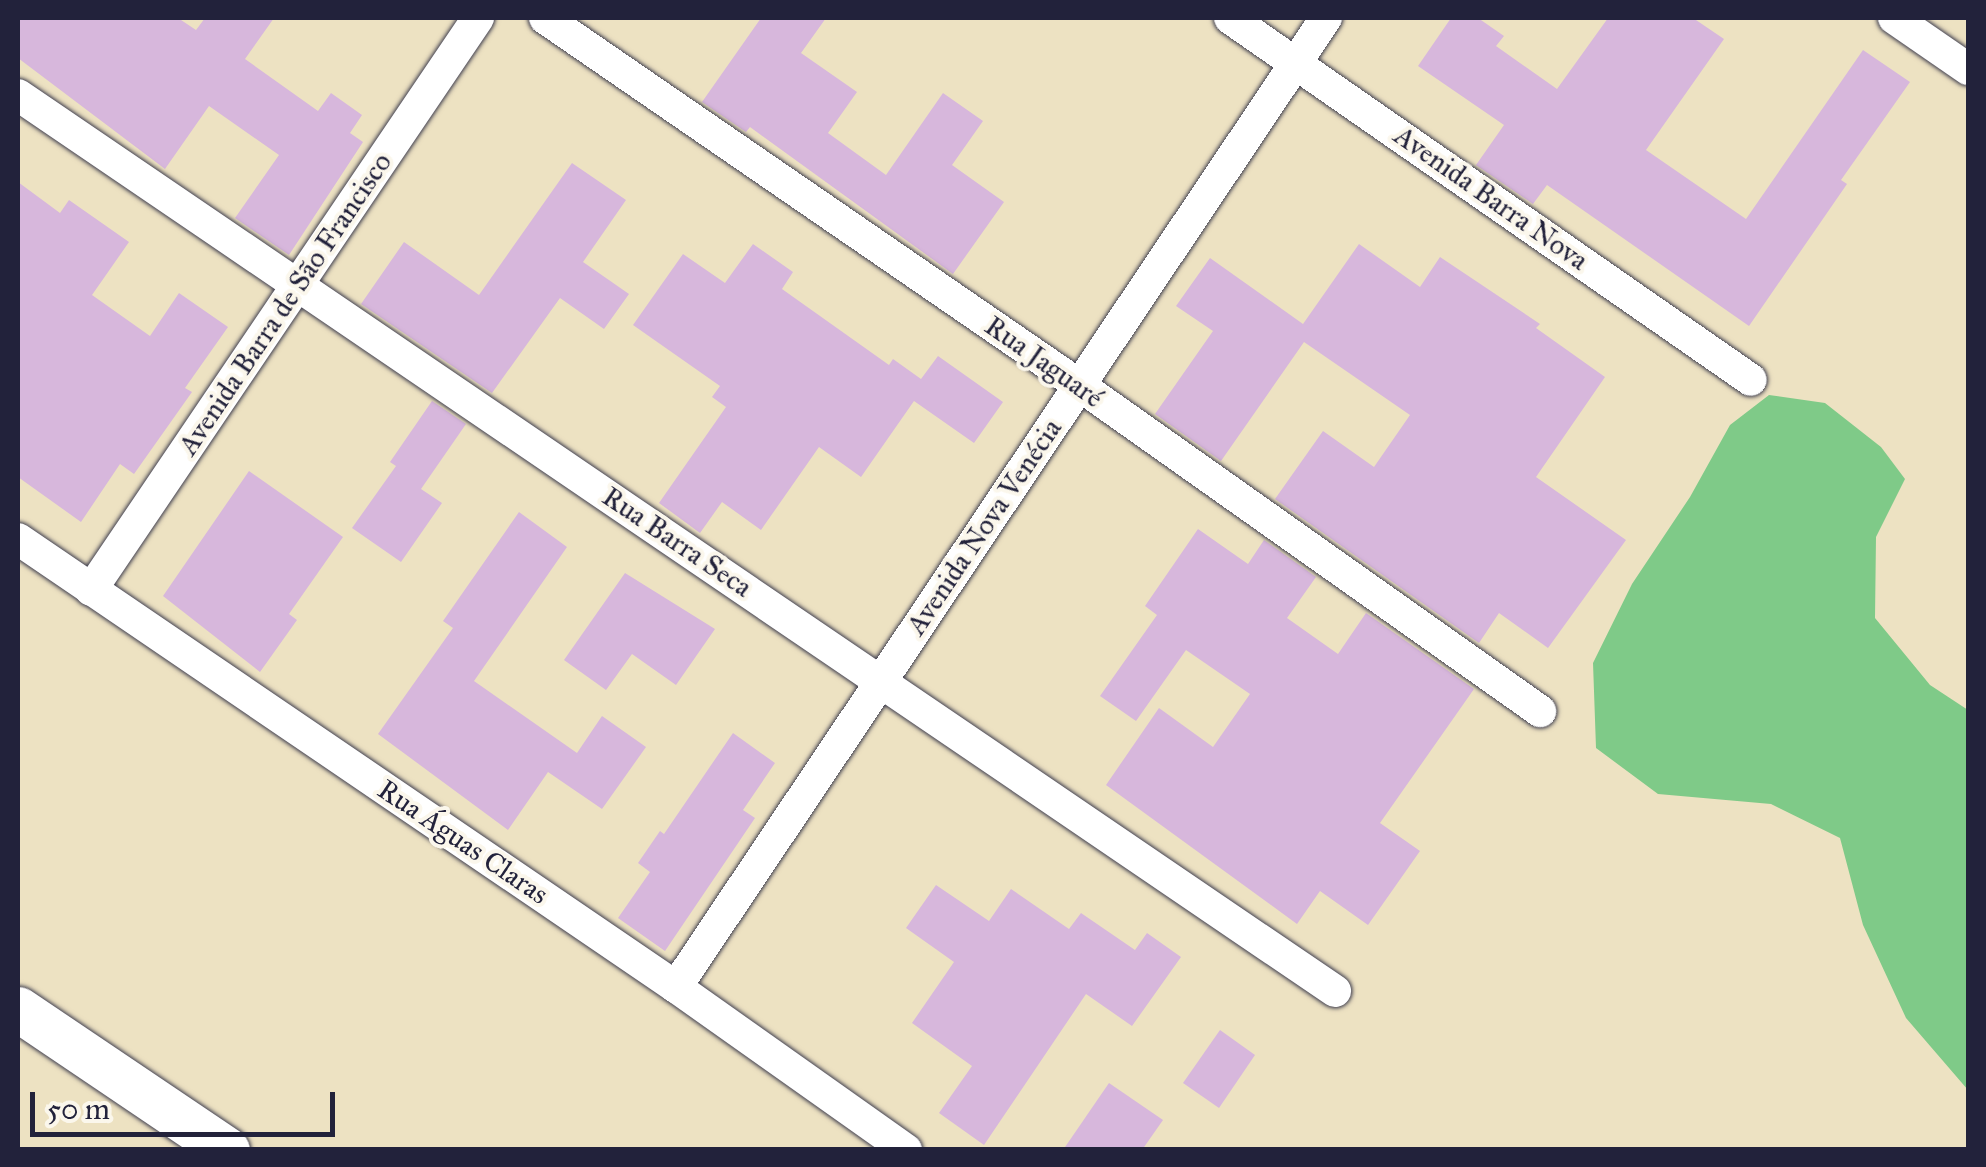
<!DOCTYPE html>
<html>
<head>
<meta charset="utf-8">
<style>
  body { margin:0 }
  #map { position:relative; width:1986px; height:1167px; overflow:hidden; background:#ede2c2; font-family:"IM FELL Great Primer",serif }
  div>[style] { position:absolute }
  .green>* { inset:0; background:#7fca88 }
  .building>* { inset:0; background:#d7b7dc }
  .roads { filter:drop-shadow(0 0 2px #403f4f) drop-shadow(0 0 2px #403f4f) }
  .street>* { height:32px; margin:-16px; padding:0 16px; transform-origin:16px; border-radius:16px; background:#fff }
  .secondary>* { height:45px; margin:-22.5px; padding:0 22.5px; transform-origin:22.5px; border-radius:22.5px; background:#fff }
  span { translate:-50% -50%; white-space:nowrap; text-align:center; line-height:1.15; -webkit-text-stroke:8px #fbf7ec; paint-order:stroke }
  .street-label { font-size:28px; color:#22223b }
  .frame { position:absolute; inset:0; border:20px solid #22223b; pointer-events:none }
  .scale { position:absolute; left:30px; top:1092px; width:305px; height:45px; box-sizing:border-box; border:5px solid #22223b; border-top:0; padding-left:12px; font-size:30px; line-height:35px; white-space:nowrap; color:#22223b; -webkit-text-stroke:8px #fbf7ec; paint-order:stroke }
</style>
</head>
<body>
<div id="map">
  <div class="green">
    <div style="clip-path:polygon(1769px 395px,1825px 403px,1881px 447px,1905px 479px,1876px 537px,1875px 618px,1930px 685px,1968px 710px,1968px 1090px,1906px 1018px,1863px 925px,1840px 838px,1771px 804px,1658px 794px,1596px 748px,1593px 663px,1632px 584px,1690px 497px,1730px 425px)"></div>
  </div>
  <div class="building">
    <div style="clip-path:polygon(18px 18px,178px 18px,196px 30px,205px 18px,274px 18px,245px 59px,318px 111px,331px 93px,362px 115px,350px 133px,363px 142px,289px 255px,235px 218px,279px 155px,209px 106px,165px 169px,18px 58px)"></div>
    <div style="clip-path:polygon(761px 18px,826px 18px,801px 53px,857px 92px,828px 133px,886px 175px,943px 93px,983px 121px,952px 165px,1004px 202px,953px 274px,750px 127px,746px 132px,702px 102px)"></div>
    <div style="clip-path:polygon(1451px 18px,1478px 18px,1504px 36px,1496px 46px,1557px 89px,1608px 18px,1693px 18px,1724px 39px,1646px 150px,1746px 219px,1863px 50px,1910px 82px,1841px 180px,1847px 184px,1749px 326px,1547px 185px,1533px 204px,1476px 165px,1504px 125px,1418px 66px)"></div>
    <div style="clip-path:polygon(572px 163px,626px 200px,583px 262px,629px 294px,604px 329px,560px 298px,492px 393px,361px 304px,404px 242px,479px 295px)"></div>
    <div style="clip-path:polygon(18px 182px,60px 213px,69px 200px,129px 242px,92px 295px,150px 336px,179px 293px,228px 327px,185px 388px,192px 392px,134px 474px,120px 464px,81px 522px,18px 477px)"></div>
    <div style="clip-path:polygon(753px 244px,793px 272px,782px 289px,889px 365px,893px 359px,921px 379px,938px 356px,1003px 402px,974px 443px,914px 401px,861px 477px,819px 447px,761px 530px,722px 502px,700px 533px,659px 503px,726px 407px,712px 397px,720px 386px,633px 325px,683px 254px,725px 283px)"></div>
    <div style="clip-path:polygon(1359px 244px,1420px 287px,1440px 257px,1540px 324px,1536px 328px,1605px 377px,1536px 477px,1626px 540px,1548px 648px,1499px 613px,1479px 643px,1275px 499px,1323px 431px,1374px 467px,1410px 415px,1304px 342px,1221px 461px,1155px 414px,1213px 331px,1176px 306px,1210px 258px,1303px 324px)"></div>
    <div style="clip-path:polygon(432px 401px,466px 424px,421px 489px,442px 503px,401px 562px,352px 528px,396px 466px,390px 462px)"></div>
    <div style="clip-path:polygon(249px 471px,343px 537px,289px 614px,297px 620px,260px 672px,163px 596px)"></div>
    <div style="clip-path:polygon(519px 512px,567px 547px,474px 681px,577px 753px,602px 716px,646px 747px,602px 809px,548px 772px,508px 830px,378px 734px,453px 628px,443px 621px)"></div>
    <div style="clip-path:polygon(1198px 529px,1248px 564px,1264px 540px,1316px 577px,1287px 618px,1338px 654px,1366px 613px,1474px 689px,1380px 823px,1420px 851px,1368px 925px,1320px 891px,1297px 924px,1106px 785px,1159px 708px,1213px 747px,1250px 694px,1186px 650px,1136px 721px,1100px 696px,1157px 615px,1145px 606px)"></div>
    <div style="clip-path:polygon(625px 573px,715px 629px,676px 685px,632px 654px,606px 690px,564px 660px)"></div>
    <div style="clip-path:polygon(733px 733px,775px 763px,743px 810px,755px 818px,665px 951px,618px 918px,650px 872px,638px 863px,660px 831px,664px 834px)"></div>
    <div style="clip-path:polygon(936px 885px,989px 921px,1011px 889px,1069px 929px,1081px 913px,1135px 950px,1147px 933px,1181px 957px,1132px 1026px,1086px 994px,984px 1145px,939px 1113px,972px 1066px,912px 1023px,954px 962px,906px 928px)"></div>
    <div style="clip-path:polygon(1220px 1030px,1255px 1055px,1219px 1108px,1183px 1083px)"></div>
    <div style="clip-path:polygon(1109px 1083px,1163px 1120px,1142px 1150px,1063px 1150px)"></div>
  </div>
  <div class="roads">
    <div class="street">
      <div style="left:545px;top:18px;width:648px;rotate:34.5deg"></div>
      <div style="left:1079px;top:385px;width:565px;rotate:35.27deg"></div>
      <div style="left:1230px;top:18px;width:634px;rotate:34.79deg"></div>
      <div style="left:1894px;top:18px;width:90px;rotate:34.6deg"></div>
      <div style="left:18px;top:95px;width:1593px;rotate:34.23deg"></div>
      <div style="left:18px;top:539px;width:796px;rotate:34.25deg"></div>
      <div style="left:676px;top:987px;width:282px;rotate:35.3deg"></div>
      <div style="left:91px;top:590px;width:691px;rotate:-55.92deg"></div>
      <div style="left:676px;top:987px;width:1167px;rotate:-56.15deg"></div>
    </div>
    <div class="secondary">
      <div style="left:18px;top:1009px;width:252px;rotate:34deg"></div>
    </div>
  </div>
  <div class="street-label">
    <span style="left:1491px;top:198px;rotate:35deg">Avenida Barra Nova</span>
    <span style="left:285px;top:304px;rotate:-56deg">Avenida Barra de São Francisco</span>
    <span style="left:1044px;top:362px;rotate:35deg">Rua Jaguaré</span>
    <span style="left:984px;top:527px;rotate:-56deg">Avenida Nova Venécia</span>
    <span style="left:677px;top:542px;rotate:34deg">Rua Barra Seca</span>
    <span style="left:463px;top:842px;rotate:34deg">Rua Águas Claras</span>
  </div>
  <div class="frame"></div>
  <div class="scale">50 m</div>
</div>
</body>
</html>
